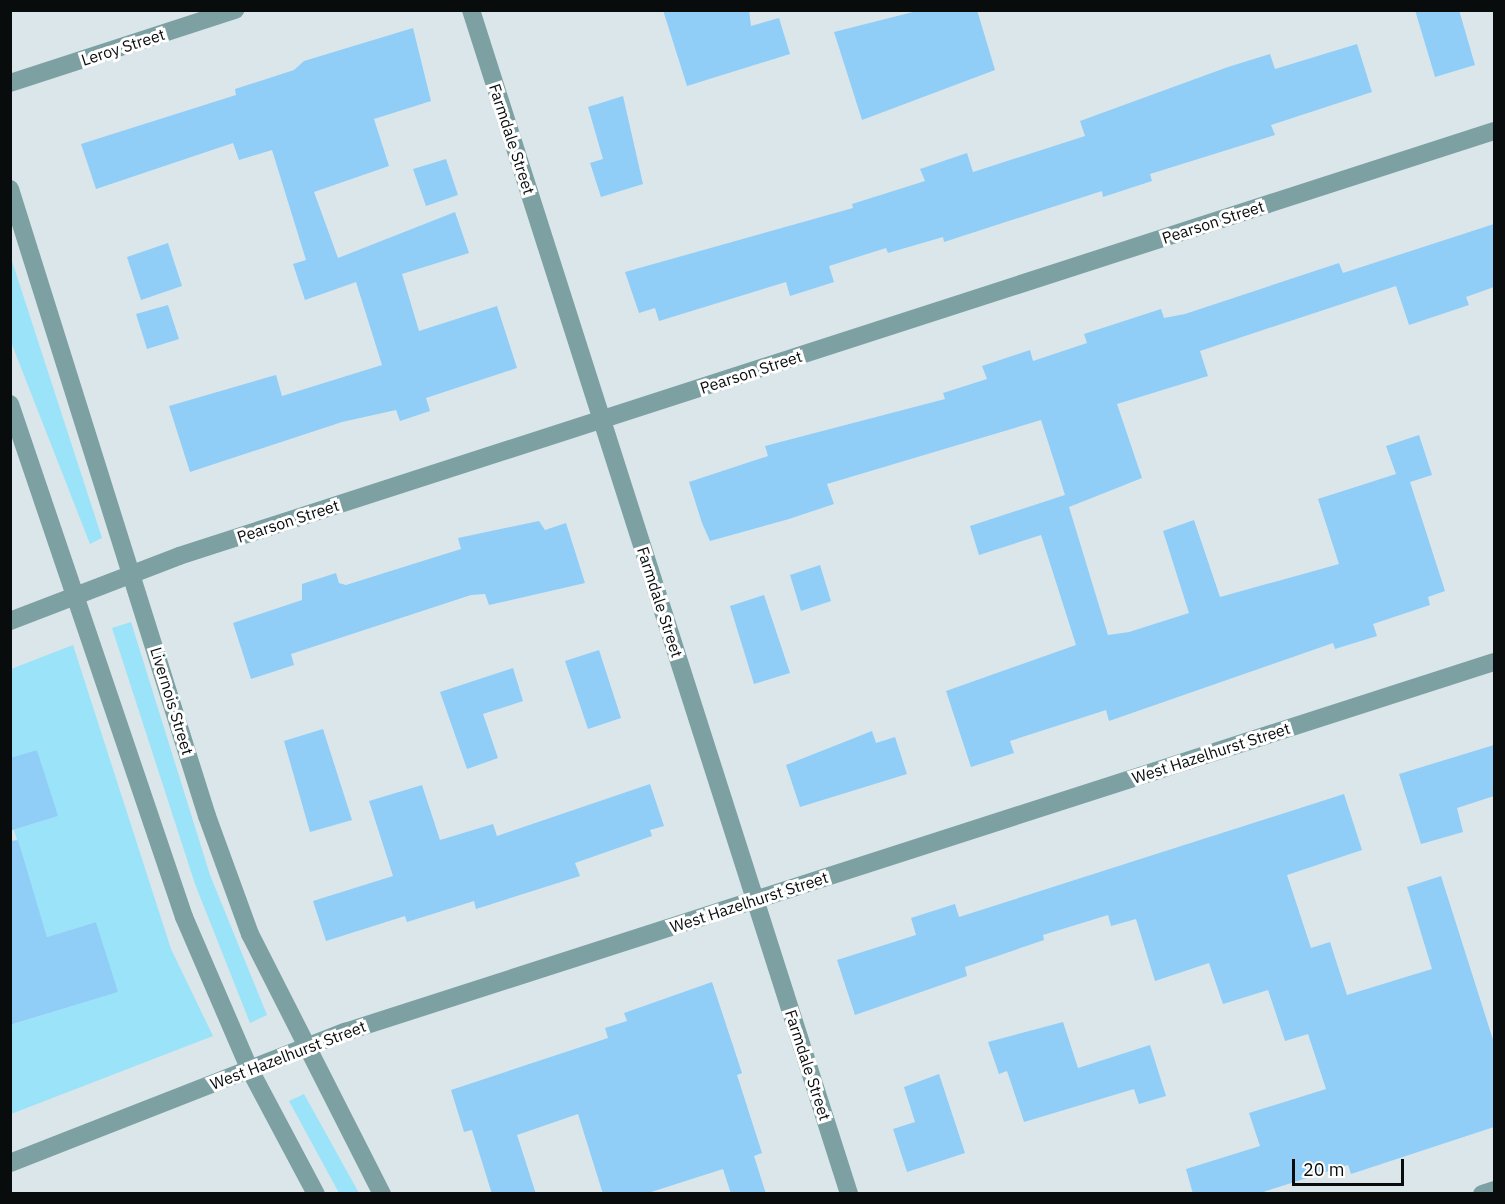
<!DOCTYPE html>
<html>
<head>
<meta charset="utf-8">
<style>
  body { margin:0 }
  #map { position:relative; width:1505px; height:1204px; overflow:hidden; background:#dae6ea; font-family:"IBM Plex Sans",sans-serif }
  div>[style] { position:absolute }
  .green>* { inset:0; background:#9be3f8 }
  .building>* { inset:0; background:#90cef8 }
  .minor>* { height:18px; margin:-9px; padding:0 9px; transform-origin:9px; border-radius:9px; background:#7da1a2 }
  .tertiary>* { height:18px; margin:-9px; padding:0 9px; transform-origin:9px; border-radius:9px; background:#7da1a2 }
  span { translate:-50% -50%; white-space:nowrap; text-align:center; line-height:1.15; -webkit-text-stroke:6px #fff; paint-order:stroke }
  .street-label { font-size:16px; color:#080c0d }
  .frame { position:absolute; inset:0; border:12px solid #080c0d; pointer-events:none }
  .scale { position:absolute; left:1292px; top:1159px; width:112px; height:27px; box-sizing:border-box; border:3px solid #080c0d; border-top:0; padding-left:8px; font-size:18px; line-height:21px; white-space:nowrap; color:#080c0d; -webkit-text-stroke:4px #fff; paint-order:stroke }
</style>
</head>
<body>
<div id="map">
  <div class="green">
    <div style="clip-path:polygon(10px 255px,102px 538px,90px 544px,11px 342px)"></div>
    <div style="clip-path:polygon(131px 622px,210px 875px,267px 1015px,250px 1023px,195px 884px,112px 628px)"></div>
    <div style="clip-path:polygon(73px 645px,171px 949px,213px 1036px,11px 1114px,11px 1025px,117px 992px,96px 922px,47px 937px,14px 830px,57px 816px,37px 750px,11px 758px,11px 669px)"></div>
    <div style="clip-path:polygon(304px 1094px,359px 1193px,339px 1193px,289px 1101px)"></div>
  </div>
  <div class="building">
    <div style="clip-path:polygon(663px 10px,749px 10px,751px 26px,779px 18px,790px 54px,687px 86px)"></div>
    <div style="clip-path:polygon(921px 10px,977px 10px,995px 70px,862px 120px,834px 32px)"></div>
    <div style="clip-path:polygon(1415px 10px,1459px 10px,1475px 65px,1435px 77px)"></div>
    <div style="clip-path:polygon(413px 28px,431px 101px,374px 119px,389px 166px,314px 192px,338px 258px,455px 212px,469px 253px,402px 274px,419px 331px,497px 306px,517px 368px,426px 398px,430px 411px,400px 421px,396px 410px,342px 422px,190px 472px,169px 406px,276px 375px,282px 396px,382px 365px,356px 282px,305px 300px,293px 264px,306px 260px,272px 150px,239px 160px,233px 143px,96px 189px,81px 144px,236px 95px,235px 89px,294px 70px,304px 61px)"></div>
    <div style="clip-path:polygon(1357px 44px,1372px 92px,1271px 125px,1275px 135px,1150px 174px,1152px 181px,1103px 197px,1102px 191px,944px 242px,943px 237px,888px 253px,886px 248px,829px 266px,834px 282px,790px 296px,786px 282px,659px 321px,655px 308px,639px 313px,625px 272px,853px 208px,852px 204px,925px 181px,920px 169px,967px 153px,973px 172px,1085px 136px,1080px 121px,1228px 67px,1270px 54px,1275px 69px)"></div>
    <div style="clip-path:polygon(623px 96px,643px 184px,601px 197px,590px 163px,603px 159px,588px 107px)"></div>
    <div style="clip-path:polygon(446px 159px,458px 195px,426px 206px,413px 169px)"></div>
    <div style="clip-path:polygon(1494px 224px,1494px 287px,1466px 297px,1469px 305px,1409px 325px,1396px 286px,1200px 351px,1208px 376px,1117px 404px,1142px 478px,1069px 507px,1108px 635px,1129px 632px,1189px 613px,1163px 531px,1194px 520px,1220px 597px,1339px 564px,1318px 499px,1396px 474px,1386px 446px,1419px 435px,1432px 475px,1410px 482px,1445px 591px,1428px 597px,1430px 605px,1373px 624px,1377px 636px,1335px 649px,1333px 643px,1109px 721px,1106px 710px,1010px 741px,1014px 753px,971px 767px,946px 691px,1076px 645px,1041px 535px,979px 555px,970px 526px,1065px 495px,1041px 420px,827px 484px,834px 504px,789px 519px,710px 541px,702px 523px,689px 482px,768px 456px,765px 446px,945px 399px,943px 393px,987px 379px,982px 366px,1030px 350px,1033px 361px,1087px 343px,1084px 334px,1161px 309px,1164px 318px,1185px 314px,1339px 263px,1343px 273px)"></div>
    <div style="clip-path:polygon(168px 243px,182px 286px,141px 300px,127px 257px)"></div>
    <div style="clip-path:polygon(168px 305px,179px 339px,147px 349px,136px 314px)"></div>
    <div style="clip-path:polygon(539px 521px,545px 530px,566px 523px,585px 583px,489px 605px,485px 594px,471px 595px,291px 654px,294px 665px,251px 679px,233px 623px,302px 600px,302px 584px,336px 573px,339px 583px,346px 585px,461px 549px,458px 538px)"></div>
    <div style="clip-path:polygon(820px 565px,831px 601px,801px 611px,790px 575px)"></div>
    <div style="clip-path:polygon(764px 595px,790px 673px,754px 684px,730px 606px)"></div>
    <div style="clip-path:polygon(599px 650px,621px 718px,588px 729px,565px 661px)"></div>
    <div style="clip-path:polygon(513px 668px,523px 701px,483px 714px,498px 758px,467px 769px,440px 692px)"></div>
    <div style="clip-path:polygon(323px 729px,352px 820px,310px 832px,284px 741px)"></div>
    <div style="clip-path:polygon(872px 731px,876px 743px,895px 737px,907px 774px,800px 807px,786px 765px)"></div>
    <div style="clip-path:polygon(1494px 745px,1494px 796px,1457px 808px,1463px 832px,1421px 844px,1399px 774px)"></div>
    <div style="clip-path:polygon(37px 750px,58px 816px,10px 831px,10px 758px)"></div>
    <div style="clip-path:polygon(650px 784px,664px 826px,650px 830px,652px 836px,575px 863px,580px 876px,476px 909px,474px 901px,407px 922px,405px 916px,326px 941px,313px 901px,393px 876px,369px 801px,422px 785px,440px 840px,493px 824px,497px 836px)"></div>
    <div style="clip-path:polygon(1344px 794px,1362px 850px,1287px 875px,1311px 948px,1330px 942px,1347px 995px,1432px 969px,1407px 887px,1441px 876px,1494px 1043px,1494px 1127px,1351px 1174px,1348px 1165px,1257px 1194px,1193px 1194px,1186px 1169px,1260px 1146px,1249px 1113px,1326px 1089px,1308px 1034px,1285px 1041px,1268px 990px,1223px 1004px,1209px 963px,1155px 981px,1136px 919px,1111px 926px,1108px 915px,1043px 935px,1044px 940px,965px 967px,967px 976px,855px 1015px,837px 960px,916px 935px,911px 918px,955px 904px,959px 917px)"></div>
    <div style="clip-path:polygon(18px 840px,47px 937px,96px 922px,118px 992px,10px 1025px,10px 841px)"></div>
    <div style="clip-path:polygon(712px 982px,742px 1073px,737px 1075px,762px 1153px,754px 1156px,766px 1194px,731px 1194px,723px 1169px,645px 1194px,603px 1194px,578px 1114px,517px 1135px,536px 1194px,492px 1194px,472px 1130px,464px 1132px,451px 1090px,608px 1038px,605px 1028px,627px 1021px,624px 1013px)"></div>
    <div style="clip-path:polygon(1063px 1022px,1078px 1068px,1150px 1045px,1166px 1096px,1139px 1104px,1134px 1089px,1024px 1122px,1007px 1071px,999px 1074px,988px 1042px)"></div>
    <div style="clip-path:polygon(939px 1074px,965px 1153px,907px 1172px,893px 1129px,915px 1122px,904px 1087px)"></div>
  </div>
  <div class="minor">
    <div style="left:471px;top:10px;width:1243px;rotate:72.29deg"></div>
    <div style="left:10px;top:83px;width:237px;rotate:-18deg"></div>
    <div style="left:10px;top:621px;width:181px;rotate:-21deg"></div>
    <div style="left:179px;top:556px;width:1382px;rotate:-17.91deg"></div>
    <div style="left:10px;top:1163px;width:360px;rotate:-21.4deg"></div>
    <div style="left:345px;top:1032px;width:1207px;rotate:-17.85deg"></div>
    <div style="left:1482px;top:1194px;width:13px;rotate:-18deg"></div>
  </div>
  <div class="tertiary">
    <div style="left:10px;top:189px;width:657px;rotate:72.56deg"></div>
    <div style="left:207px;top:816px;width:126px;rotate:70deg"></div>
    <div style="left:250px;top:934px;width:292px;rotate:63.1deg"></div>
    <div style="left:10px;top:404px;width:542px;rotate:71.26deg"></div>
    <div style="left:184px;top:917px;width:167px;rotate:66.7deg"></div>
    <div style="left:250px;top:1070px;width:140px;rotate:62deg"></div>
  </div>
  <div class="street-label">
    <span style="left:123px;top:47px;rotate:-18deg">Leroy Street</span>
    <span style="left:512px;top:139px;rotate:72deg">Farmdale Street</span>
    <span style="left:1213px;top:222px;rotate:-18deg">Pearson Street</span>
    <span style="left:751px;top:372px;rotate:-18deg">Pearson Street</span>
    <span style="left:288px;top:521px;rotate:-18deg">Pearson Street</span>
    <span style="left:660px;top:602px;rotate:72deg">Farmdale Street</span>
    <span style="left:172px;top:701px;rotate:73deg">Livernois Street</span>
    <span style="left:1211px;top:753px;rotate:-18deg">West Hazelhurst Street</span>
    <span style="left:749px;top:902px;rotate:-18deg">West Hazelhurst Street</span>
    <span style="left:288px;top:1055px;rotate:-21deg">West Hazelhurst Street</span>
    <span style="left:808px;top:1065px;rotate:72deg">Farmdale Street</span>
  </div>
  <div class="frame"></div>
  <div class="scale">20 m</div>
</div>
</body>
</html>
